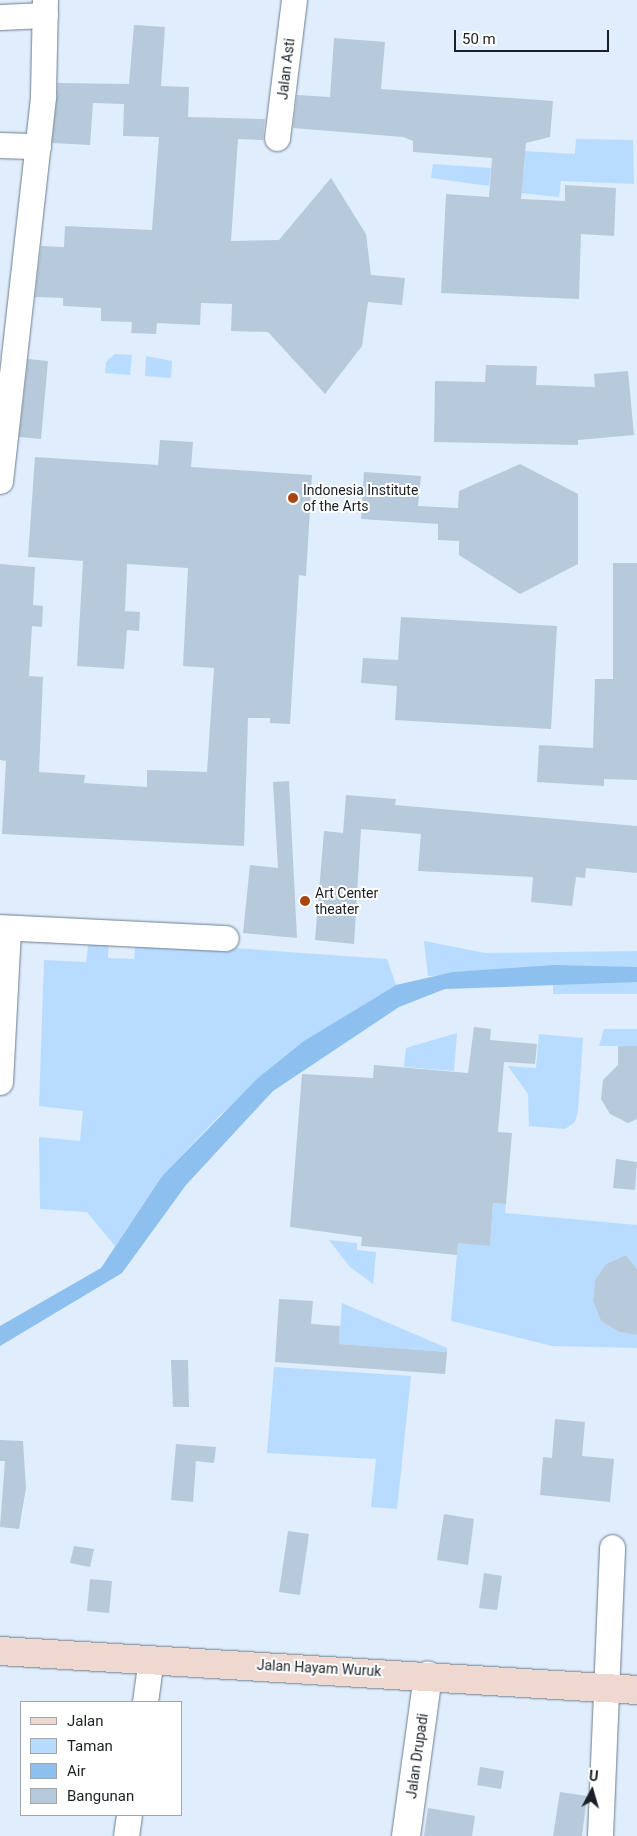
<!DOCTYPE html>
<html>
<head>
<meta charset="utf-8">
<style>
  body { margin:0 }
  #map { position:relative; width:637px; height:1836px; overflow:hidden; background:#dfedfc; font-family:Roboto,sans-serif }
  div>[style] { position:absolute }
  .green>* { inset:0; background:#b8dcff }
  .water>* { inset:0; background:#8dc0ef }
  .building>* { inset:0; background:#b7cadb }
  .roads { filter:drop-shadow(0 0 1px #6c7d8d) drop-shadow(0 0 1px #6c7d8d) }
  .minor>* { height:25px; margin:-12.5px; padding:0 12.5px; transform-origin:12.5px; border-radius:12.5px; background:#fff }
  .tertiary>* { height:28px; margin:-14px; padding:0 14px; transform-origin:14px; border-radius:14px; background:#fff }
  .secondary>* { height:28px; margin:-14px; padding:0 14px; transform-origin:14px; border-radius:14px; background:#efd8cf }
  .dots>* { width:14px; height:14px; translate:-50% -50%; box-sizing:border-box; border:2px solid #fff; border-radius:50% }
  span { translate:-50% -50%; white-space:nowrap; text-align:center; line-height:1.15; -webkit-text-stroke:4px #fff; paint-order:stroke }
  .street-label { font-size:14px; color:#192026 }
  .poi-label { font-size:14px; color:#192026 }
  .left { translate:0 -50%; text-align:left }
  .legend { position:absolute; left:20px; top:1701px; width:162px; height:115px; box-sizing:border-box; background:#fff; border:1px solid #a3a6a8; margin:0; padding:6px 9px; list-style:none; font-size:15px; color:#192026 }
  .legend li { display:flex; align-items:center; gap:10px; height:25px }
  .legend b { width:25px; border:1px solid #a3a6a8 }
  .north { position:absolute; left:567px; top:1766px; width:50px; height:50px; -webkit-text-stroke:4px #fff; paint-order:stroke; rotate:6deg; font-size:14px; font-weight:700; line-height:20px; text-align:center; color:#192026 }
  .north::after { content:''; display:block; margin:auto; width:18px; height:22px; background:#192026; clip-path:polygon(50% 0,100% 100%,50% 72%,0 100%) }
  .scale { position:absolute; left:454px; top:30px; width:155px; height:22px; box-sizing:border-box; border:2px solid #192026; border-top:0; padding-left:6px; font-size:15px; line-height:18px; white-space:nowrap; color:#192026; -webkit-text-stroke:4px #fff; paint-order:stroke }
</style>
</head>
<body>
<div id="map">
  <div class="green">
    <div style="clip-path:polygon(576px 139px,633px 140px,634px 184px,561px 181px,559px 197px,501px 191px,524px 170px,525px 151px,575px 154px)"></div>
    <div style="clip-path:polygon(433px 164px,491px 168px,489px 186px,431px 178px)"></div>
    <div style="clip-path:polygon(115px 354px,132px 355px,130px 375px,105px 373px,106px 362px)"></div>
    <div style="clip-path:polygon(146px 356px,172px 361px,171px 378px,145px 376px)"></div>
    <div style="clip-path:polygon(89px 939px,109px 940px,108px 958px,134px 959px,136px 941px,387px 959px,396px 985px,343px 1017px,220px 1115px,162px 1176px,115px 1246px,87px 1212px,40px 1209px,39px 1137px,80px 1141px,83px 1111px,39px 1106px,44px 960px,86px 962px)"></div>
    <div style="clip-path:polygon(424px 941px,485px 953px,637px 951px,637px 967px,428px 976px)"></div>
    <div style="clip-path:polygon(553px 982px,637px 982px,637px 994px,553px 994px)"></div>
    <div style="clip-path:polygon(604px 1029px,637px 1029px,637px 1046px,599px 1046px)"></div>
    <div style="clip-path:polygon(457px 1033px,454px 1071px,404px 1067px,406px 1048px)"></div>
    <div style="clip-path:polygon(539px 1034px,583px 1038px,578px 1111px,575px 1122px,565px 1129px,529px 1126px,528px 1094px,508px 1066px,536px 1068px)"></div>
    <div style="clip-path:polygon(493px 1203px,506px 1204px,505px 1213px,637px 1225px,637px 1269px,626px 1255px,606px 1264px,595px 1280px,593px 1301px,601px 1321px,619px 1332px,637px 1335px,637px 1348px,552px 1346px,451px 1321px,458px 1243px,490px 1245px)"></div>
    <div style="clip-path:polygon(329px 1240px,357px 1243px,357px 1250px,376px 1252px,373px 1284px,349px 1266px)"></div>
    <div style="clip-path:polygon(342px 1303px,447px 1348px,447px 1352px,339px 1344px)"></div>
    <div style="clip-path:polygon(274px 1367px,411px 1376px,397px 1509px,371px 1507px,376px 1459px,267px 1453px)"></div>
  </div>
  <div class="water">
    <div style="clip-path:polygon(554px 965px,637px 967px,637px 982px,445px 989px,399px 1007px,273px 1091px,186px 1185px,122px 1273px,0 1346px,0 1326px,101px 1268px,162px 1176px,258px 1078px,304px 1041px,396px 985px,453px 972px)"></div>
  </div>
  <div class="building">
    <div style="clip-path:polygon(134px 25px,165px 27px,161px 86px,189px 87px,188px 117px,265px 119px,263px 140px,238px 139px,231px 241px,279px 240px,331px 178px,366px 234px,371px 275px,405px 278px,402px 305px,368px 302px,362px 346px,325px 394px,268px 332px,231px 331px,232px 304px,201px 303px,200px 325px,157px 323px,156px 334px,131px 333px,132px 322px,101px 321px,101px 308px,63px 306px,63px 298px,35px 297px,41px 246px,64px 247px,65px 226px,152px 230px,159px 137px,123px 136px,124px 104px,93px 103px,90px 145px,52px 143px,58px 83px,129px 84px)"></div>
    <div style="clip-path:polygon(334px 38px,385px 42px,381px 89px,553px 101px,550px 137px,526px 143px,521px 199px,565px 201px,565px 185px,616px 188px,614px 236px,581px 234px,579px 299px,441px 293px,446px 194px,489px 197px,492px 158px,413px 152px,413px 141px,403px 137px,293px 128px,297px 95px,330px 97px)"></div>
    <div style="clip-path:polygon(28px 359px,48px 361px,41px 439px,19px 437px)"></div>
    <div style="clip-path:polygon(486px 365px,537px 366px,536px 385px,595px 387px,594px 374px,628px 371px,634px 435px,578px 440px,578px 445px,434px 442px,435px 381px,485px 382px)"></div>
    <div style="clip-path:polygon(160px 440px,193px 442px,191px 467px,312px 475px,306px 576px,299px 575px,290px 724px,270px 723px,270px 718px,248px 718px,244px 846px,2px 834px,6px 761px,0 760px,0 564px,35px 567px,33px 605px,43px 606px,42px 627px,32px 626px,29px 676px,43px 677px,39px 772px,85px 775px,84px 783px,147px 787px,147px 770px,207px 772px,214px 668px,183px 666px,188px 568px,127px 564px,125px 611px,140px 612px,139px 631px,127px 630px,124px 669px,77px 666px,83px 561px,28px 557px,35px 457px,158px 465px)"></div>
    <div style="clip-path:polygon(520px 464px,578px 494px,578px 564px,520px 594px,459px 555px,459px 541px,438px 540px,438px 524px,361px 519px,364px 472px,421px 476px,418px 506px,458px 508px,459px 491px)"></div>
    <div style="clip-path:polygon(613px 563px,637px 563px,637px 780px,604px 779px,604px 786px,537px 782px,539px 745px,593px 748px,595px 679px,613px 679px)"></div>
    <div style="clip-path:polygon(401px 617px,557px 626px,551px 729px,395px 720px,397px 686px,361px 683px,363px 658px,398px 660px)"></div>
    <div style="clip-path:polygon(289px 781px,297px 938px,243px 933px,250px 865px,278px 868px,273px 782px)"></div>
    <div style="clip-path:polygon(346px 795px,396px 799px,395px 805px,637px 826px,637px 873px,586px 868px,585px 878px,576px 877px,572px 906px,531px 902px,533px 877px,418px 871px,421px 834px,361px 829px,354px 944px,315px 940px,324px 831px,343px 833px)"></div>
    <div style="clip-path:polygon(474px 1027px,491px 1029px,490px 1040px,537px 1044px,535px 1064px,504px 1062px,498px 1132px,512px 1133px,506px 1204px,493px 1203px,490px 1246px,458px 1243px,457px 1255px,386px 1248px,361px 1246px,362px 1237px,290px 1227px,302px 1074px,373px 1078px,374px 1065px,468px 1073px)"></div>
    <div style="clip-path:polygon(618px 1046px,637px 1046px,637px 1119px,628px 1123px,610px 1114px,601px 1099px,603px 1080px,618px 1065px)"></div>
    <div style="clip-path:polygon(616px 1159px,637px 1162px,635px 1190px,613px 1188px)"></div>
    <div style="clip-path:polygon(626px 1255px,637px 1269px,637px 1335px,619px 1332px,601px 1321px,593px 1301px,595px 1280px,606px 1264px)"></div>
    <div style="clip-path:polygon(279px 1299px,313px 1301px,311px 1324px,340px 1326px,339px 1344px,447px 1352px,445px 1374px,275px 1362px)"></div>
    <div style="clip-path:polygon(171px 1360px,188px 1360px,189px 1407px,173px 1407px)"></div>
    <div style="clip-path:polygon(555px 1419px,585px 1422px,582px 1456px,614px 1459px,610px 1502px,540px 1495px,543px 1457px,552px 1458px)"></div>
    <div style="clip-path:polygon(0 1440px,23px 1441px,26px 1488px,19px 1529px,0 1527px,5px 1461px,0 1461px)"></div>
    <div style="clip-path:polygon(176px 1444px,216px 1447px,214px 1463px,196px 1461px,193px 1502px,171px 1500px)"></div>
    <div style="clip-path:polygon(444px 1514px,474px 1519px,468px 1565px,437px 1560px)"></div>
    <div style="clip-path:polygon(288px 1531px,309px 1534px,300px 1595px,279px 1592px)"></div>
    <div style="clip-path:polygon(74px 1546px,94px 1549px,90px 1567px,70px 1563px)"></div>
    <div style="clip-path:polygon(484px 1573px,502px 1576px,497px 1610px,479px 1608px)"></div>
    <div style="clip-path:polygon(90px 1579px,112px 1581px,109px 1613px,87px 1611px)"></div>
    <div style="clip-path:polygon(480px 1767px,504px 1771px,501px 1789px,477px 1785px)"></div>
    <div style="clip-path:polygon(560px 1792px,587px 1796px,582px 1836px,553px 1836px)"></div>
    <div style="clip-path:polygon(428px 1808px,475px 1816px,472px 1836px,424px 1836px)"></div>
  </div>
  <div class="roads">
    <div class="minor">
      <div style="left:0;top:17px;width:45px;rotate:-2.5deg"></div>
      <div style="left:277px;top:138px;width:139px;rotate:-83deg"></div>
      <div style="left:0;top:145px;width:38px;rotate:2deg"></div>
      <div style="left:0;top:481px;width:388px;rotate:-83.6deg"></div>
      <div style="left:43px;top:95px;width:95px;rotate:-88.8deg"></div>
      <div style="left:0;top:927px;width:226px;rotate:2.8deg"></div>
      <div style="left:0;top:1082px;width:153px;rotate:-87deg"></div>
      <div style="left:145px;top:1702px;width:44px;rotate:-82.2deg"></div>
      <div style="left:126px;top:1836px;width:21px;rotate:-82deg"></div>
      <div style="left:600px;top:1836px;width:289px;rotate:-87.6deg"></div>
    </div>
    <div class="tertiary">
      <div style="left:406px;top:1836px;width:162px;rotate:-82.2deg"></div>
    </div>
    <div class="secondary">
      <div style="left:0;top:1651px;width:638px;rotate:3.5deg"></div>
    </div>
  </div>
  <div class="dots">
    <div style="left:293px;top:498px;background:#a84510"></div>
    <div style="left:305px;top:901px;background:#a84510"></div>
  </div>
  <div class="street-label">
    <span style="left:286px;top:69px;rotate:-83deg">Jalan Asti</span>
    <span style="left:319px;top:1668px;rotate:3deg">Jalan Hayam Wuruk</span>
    <span style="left:417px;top:1756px;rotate:-82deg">Jalan Drupadi</span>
  </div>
  <div class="poi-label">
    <span class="left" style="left:303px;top:498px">Indonesia Institute<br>of the Arts</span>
    <span class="left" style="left:315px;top:901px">Art Center<br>theater</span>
  </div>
  <ul class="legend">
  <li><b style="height:6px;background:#efd8cf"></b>Jalan</li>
  <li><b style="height:14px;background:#b8dcff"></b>Taman</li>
  <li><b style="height:14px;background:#8dc0ef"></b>Air</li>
  <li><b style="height:14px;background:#b7cadb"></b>Bangunan</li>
  </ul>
  <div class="north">U</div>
  <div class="scale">50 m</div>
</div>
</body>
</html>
